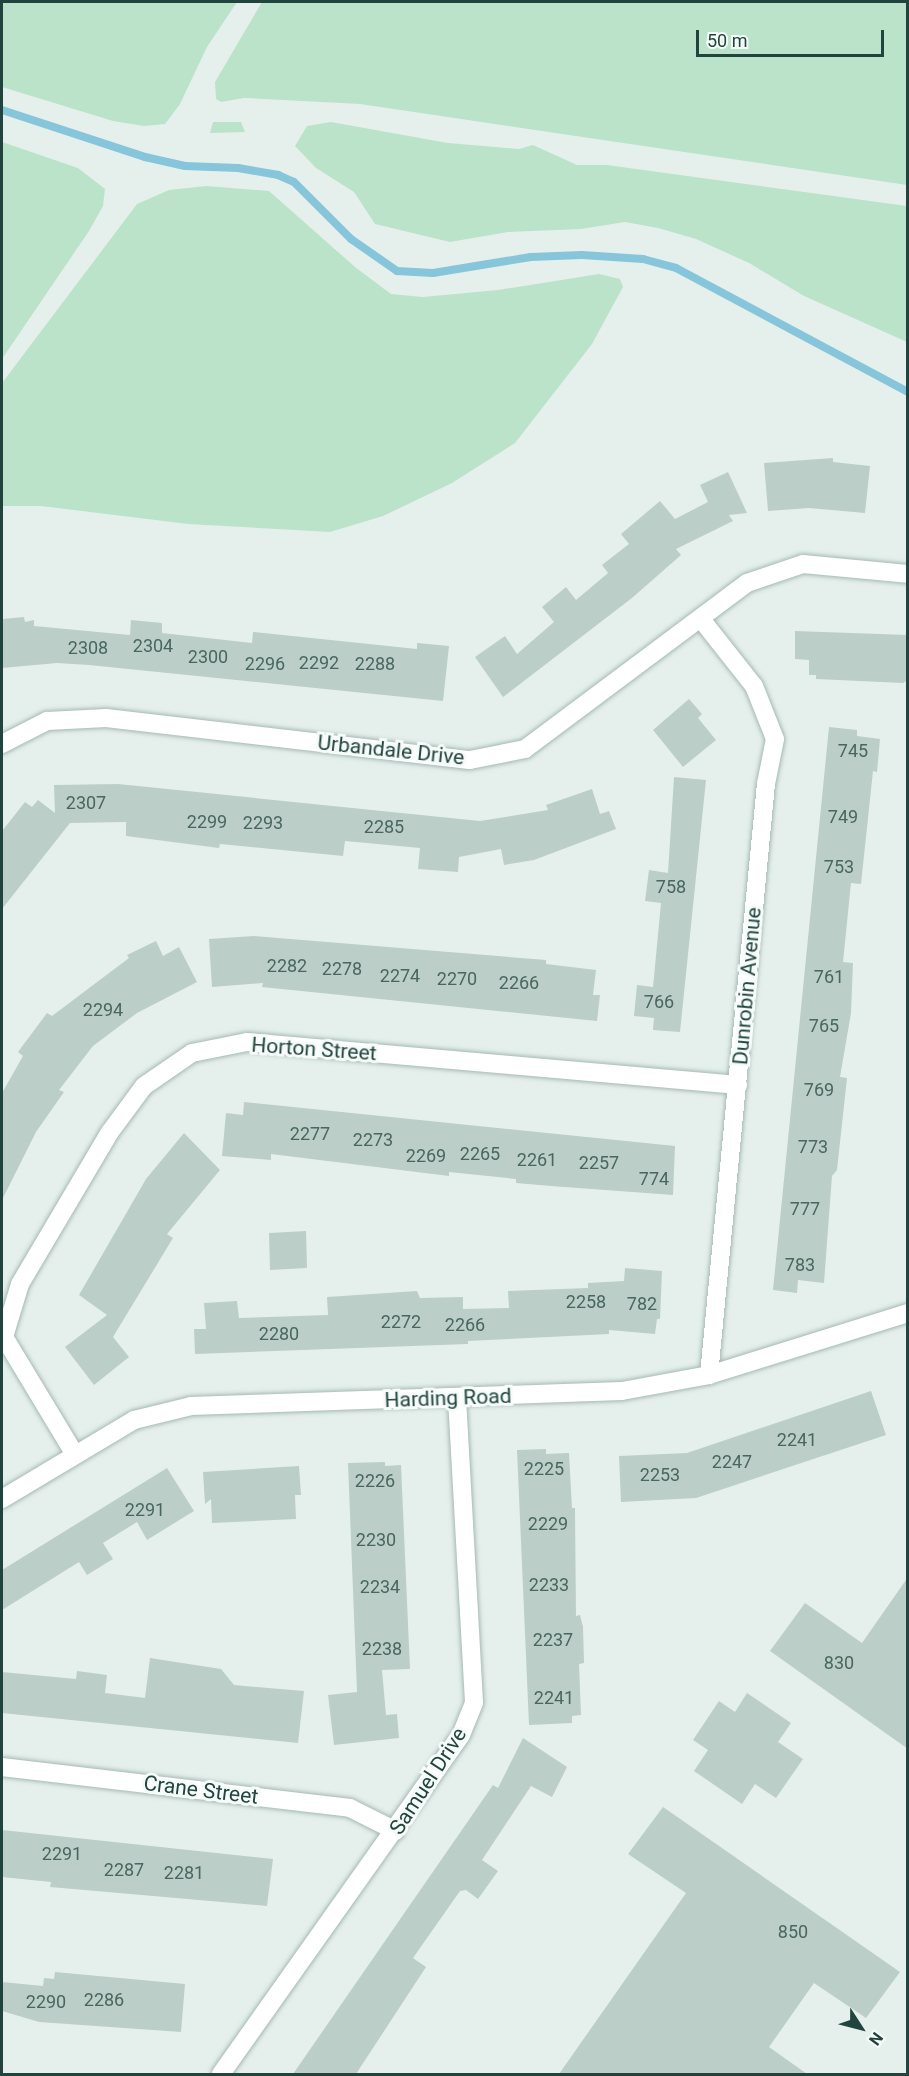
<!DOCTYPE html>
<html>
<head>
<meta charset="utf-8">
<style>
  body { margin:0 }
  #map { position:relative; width:909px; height:2076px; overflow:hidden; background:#e5f0ec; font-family:Roboto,sans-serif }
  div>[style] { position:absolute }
  .green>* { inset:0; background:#bbe3ca }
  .stream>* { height:8px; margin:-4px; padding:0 4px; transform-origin:4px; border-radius:4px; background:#87c5db }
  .building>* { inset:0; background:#bccec8 }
  .roads { filter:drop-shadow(0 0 2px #a6b9b4) drop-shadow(0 0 2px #a6b9b4) }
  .minor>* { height:18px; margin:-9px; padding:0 9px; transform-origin:9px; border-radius:9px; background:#fff }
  span { translate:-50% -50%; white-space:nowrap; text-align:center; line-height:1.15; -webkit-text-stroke:6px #f6fbf9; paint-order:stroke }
  .number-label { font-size:18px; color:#486760 }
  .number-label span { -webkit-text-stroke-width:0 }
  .street-label { font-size:21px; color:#21453e }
  .frame { position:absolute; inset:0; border:3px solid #21453e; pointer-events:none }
  .north { position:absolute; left:831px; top:1998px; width:60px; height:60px; -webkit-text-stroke:4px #f6fbf9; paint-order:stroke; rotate:126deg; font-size:16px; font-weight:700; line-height:24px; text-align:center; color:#21453e }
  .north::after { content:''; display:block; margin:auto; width:21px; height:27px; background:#21453e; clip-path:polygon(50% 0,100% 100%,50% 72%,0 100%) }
  .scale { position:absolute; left:696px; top:30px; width:188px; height:27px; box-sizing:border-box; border:3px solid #21453e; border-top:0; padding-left:8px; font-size:18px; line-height:21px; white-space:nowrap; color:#21453e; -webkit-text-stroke:4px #f6fbf9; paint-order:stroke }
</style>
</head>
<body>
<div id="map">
  <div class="green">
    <div style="clip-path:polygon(2px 2px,237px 2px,207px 47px,180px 104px,165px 124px,144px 126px,113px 121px,2px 87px)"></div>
    <div style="clip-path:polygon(262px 2px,907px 2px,907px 185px,360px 104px,244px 98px,221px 102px,216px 99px,215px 82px)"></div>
    <div style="clip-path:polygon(213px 122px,241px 122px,245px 132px,210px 133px)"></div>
    <div style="clip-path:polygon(331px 122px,448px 143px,519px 149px,533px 145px,577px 165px,607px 165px,907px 206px,907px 342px,804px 296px,749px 263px,696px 239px,658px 228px,625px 222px,581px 229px,508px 232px,450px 242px,375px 224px,354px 192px,316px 168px,295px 146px,307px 126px)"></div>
    <div style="clip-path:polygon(2px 142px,78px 168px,105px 189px,103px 206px,89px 231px,2px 359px)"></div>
    <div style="clip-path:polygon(206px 186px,269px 191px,355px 267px,391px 294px,423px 297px,498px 290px,599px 274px,620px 279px,623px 287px,592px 344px,515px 443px,452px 483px,383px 516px,330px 532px,188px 524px,41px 506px,2px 506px,2px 383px,137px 204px,169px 190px)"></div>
  </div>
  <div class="stream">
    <div style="left:2px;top:110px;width:151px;rotate:18.2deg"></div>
    <div style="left:145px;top:157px;width:41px;rotate:12.7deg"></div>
    <div style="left:185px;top:166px;width:53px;rotate:2.2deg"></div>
    <div style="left:238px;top:168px;width:41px;rotate:9.9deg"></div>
    <div style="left:278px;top:175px;width:17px;rotate:24deg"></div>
    <div style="left:294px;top:182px;width:81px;rotate:45deg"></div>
    <div style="left:351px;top:239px;width:56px;rotate:34.8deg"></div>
    <div style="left:397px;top:271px;width:36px;rotate:3deg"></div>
    <div style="left:433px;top:273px;width:99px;rotate:-9.3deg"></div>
    <div style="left:531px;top:257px;width:51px;rotate:-2.2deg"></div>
    <div style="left:582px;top:255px;width:61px;rotate:3.8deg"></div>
    <div style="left:643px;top:259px;width:34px;rotate:15deg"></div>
    <div style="left:676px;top:268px;width:263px;rotate:28.1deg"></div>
  </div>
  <div class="building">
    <div style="clip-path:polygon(833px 458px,833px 462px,870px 466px,865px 513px,809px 508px,768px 511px,764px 463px)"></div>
    <div style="clip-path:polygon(728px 472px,747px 513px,729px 515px,733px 521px,676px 549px,681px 555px,632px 598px,503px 697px,475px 657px,505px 636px,517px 654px,554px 622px,542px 607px,566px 587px,576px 600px,608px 573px,602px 565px,629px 544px,621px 534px,660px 501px,675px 519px,708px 502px,700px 485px)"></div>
    <div style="clip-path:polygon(24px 617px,25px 622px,34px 620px,34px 626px,130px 635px,131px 620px,162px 623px,162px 633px,252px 643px,253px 632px,417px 649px,417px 643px,449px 646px,443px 701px,89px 665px,57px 663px,2px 668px,2px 619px)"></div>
    <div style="clip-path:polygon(795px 631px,908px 635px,908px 680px,903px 683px,816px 679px,816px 675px,809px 675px,809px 660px,795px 659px)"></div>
    <div style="clip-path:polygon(689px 699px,702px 714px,698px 718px,716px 740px,683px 767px,653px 730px)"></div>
    <div style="clip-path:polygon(829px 727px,857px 730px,857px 736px,880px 739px,877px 772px,873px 771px,861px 884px,851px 883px,843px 962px,853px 963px,851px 1013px,840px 1077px,847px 1078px,837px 1170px,832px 1176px,824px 1283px,798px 1280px,797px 1293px,773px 1290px)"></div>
    <div style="clip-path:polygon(674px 777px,706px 780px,680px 1032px,653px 1030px,654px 1018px,634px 1016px,637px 985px,653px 987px,661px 903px,645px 901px,649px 870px,668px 873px)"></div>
    <div style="clip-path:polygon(118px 784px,480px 821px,548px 810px,546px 805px,592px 789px,600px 814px,609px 811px,616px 829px,534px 860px,504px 865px,501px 849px,459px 857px,458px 872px,418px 869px,420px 848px,345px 841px,343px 856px,220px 844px,219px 848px,126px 836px,126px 822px,70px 823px,2px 909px,2px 831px,25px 802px,32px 807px,38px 800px,55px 813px,54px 785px)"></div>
    <div style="clip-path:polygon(254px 936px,546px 960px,546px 964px,596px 970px,593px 995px,600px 995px,597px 1021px,262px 987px,263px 983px,212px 987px,209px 939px)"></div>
    <div style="clip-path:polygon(156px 941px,163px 956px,179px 947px,197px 982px,137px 1013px,93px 1046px,59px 1090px,64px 1092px,36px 1132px,2px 1200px,2px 1093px,23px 1056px,18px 1052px,47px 1013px,52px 1016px,129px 958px,127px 955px)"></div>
    <div style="clip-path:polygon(244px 1102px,675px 1146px,673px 1195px,551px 1186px,516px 1183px,516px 1179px,449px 1172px,449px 1176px,271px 1154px,271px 1160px,222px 1156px,226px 1113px,243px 1115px)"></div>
    <div style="clip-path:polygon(184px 1133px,220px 1170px,167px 1234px,173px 1238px,113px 1337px,129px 1357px,94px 1385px,65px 1347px,107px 1315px,79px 1295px,146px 1179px)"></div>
    <div style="clip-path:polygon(306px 1231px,307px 1268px,270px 1270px,269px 1233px)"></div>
    <div style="clip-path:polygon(625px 1268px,662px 1271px,660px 1319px,657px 1319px,655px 1334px,609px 1330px,609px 1334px,468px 1341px,468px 1344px,195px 1354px,194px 1329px,206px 1329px,204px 1303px,237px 1301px,239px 1318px,328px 1315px,327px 1297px,417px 1291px,420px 1298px,463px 1297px,463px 1309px,509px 1308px,508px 1291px,588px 1288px,588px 1283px,624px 1281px)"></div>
    <div style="clip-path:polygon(871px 1391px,886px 1435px,696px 1498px,621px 1502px,619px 1456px,687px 1453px)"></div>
    <div style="clip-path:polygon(546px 1449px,546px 1454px,569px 1453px,572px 1508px,575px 1508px,576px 1616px,580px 1615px,583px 1627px,584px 1663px,579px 1664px,581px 1715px,572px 1716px,572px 1723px,529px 1725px,517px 1450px)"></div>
    <div style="clip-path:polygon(385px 1462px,385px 1466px,401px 1465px,410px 1669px,382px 1670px,386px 1715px,397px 1714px,399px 1738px,334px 1745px,328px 1695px,357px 1692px,348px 1463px)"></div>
    <div style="clip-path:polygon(299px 1466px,301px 1495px,295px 1495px,296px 1519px,212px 1523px,211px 1499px,205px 1504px,203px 1472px)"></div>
    <div style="clip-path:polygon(167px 1468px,194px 1511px,147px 1540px,137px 1522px,103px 1543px,113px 1559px,87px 1575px,79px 1562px,2px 1610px,2px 1570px)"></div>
    <div style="clip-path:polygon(908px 1577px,908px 1749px,770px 1651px,805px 1603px,862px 1643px)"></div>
    <div style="clip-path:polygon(150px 1658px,221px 1669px,234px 1685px,304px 1691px,298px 1743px,2px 1713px,2px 1672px,76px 1679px,77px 1671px,107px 1675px,105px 1693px,145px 1698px)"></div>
    <div style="clip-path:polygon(747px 1693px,791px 1723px,778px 1742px,803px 1759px,776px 1798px,755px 1784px,742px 1804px,694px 1771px,708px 1750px,693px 1740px,719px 1701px,735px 1712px)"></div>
    <div style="clip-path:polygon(523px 1738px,567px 1767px,552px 1797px,531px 1786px,482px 1860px,498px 1871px,478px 1899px,466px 1890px,460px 1891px,413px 1958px,426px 1967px,356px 2074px,293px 2074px,493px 1785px,498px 1788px)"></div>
    <div style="clip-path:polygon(663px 1807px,900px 1972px,866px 2018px,814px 1983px,769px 2047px,807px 2074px,559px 2074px,686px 1893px,628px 1854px)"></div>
    <div style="clip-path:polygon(2px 1830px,273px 1859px,267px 1906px,50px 1887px,51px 1882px,2px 1877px)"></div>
    <div style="clip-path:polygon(55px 1972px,185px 1984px,181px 2032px,39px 2022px,2px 2011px,2px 1982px,43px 1986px,44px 1978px,54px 1979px)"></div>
  </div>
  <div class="roads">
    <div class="minor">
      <div style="left:701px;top:619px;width:85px;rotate:51.7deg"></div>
      <div style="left:754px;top:686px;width:57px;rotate:68.4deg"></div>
      <div style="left:775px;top:739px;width:46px;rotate:101.3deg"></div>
      <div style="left:766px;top:784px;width:594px;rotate:95.51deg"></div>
      <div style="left:2px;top:744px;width:51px;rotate:-27.1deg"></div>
      <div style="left:47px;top:721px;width:59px;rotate:-2.9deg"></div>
      <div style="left:106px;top:718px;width:366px;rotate:6.6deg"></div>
      <div style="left:470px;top:760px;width:56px;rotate:-11.3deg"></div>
      <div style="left:525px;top:749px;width:277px;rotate:-36.8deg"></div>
      <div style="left:747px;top:583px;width:59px;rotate:-18.7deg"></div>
      <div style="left:803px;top:564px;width:105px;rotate:5.4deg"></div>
      <div style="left:74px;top:1453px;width:135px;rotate:-121.1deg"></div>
      <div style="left:4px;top:1337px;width:55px;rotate:-73.2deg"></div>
      <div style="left:20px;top:1284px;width:177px;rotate:-59.4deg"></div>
      <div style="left:110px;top:1132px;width:57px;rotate:-53.5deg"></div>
      <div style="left:144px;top:1086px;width:58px;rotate:-34.5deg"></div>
      <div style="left:192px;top:1053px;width:56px;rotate:-11.3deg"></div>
      <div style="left:247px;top:1042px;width:493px;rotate:5deg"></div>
      <div style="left:2px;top:1499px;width:154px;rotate:-30.9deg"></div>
      <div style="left:134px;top:1420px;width:59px;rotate:-13.8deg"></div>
      <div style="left:191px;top:1406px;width:431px;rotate:-2deg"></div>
      <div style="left:622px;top:1391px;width:88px;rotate:-10.4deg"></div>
      <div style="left:709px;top:1375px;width:208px;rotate:-17.3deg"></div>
      <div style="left:2px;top:1767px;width:350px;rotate:6.7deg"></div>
      <div style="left:350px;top:1808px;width:51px;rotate:26.6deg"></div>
      <div style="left:221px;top:2074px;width:415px;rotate:-54.7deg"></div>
      <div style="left:461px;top:1735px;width:35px;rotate:-68deg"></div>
      <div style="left:474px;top:1702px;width:303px;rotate:-93.2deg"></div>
    </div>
  </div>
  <div class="number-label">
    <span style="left:153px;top:646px">2304</span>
    <span style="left:88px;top:648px">2308</span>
    <span style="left:208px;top:657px">2300</span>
    <span style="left:319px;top:663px">2292</span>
    <span style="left:265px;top:664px">2296</span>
    <span style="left:375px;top:664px">2288</span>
    <span style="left:853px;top:751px">745</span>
    <span style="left:86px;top:803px">2307</span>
    <span style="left:843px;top:817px">749</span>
    <span style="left:207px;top:822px">2299</span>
    <span style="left:263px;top:823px">2293</span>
    <span style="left:384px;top:827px">2285</span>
    <span style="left:839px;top:867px">753</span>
    <span style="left:671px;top:887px">758</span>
    <span style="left:287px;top:966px">2282</span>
    <span style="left:342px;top:969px">2278</span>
    <span style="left:400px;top:976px">2274</span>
    <span style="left:829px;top:977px">761</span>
    <span style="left:457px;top:979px">2270</span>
    <span style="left:519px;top:983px">2266</span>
    <span style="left:659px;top:1002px">766</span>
    <span style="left:103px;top:1010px">2294</span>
    <span style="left:824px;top:1026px">765</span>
    <span style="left:819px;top:1090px">769</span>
    <span style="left:310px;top:1134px">2277</span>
    <span style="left:373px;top:1140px">2273</span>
    <span style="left:813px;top:1147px">773</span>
    <span style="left:480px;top:1154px">2265</span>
    <span style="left:426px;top:1156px">2269</span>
    <span style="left:537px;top:1160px">2261</span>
    <span style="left:599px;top:1163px">2257</span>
    <span style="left:654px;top:1179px">774</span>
    <span style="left:805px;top:1209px">777</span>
    <span style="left:800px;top:1265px">783</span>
    <span style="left:586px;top:1302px">2258</span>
    <span style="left:642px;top:1304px">782</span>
    <span style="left:401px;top:1322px">2272</span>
    <span style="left:465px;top:1325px">2266</span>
    <span style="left:279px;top:1334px">2280</span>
    <span style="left:797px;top:1440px">2241</span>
    <span style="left:732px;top:1462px">2247</span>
    <span style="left:544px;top:1469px">2225</span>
    <span style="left:660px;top:1475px">2253</span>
    <span style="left:375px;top:1481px">2226</span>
    <span style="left:145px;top:1510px">2291</span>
    <span style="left:548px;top:1524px">2229</span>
    <span style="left:376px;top:1540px">2230</span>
    <span style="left:549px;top:1585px">2233</span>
    <span style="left:380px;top:1587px">2234</span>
    <span style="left:553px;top:1640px">2237</span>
    <span style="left:382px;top:1649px">2238</span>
    <span style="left:839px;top:1663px">830</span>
    <span style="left:554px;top:1698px">2241</span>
    <span style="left:62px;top:1854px">2291</span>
    <span style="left:124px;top:1870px">2287</span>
    <span style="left:184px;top:1873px">2281</span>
    <span style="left:793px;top:1932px">850</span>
    <span style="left:104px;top:2000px">2286</span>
    <span style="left:46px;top:2002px">2290</span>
  </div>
  <div class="street-label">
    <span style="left:391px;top:750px;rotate:6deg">Urbandale Drive</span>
    <span style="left:747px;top:986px;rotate:-85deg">Dunrobin Avenue</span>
    <span style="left:314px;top:1049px;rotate:4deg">Horton Street</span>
    <span style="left:448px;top:1398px;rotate:-2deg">Harding Road</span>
    <span style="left:428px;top:1781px;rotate:-57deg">Samuel Drive</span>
    <span style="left:201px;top:1790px;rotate:7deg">Crane Street</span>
  </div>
  <div class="frame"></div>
  <div class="north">N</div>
  <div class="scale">50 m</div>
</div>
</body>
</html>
